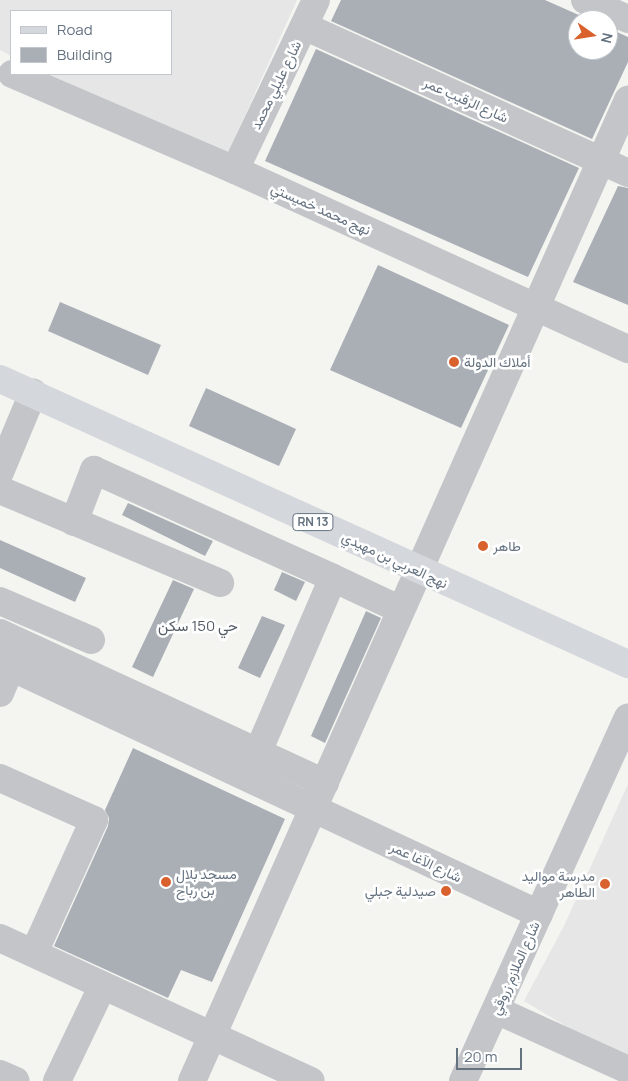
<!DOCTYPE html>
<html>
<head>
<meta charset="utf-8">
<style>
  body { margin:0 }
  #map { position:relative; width:628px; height:1081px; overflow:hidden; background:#f4f5f1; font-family:Manrope,Vazirmatn,sans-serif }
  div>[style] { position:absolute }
  .built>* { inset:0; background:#e5e6e5 }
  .building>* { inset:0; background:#a9afb5 }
  .minor>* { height:28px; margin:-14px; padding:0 14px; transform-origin:14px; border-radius:14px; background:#c3c5c9 }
  .major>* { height:28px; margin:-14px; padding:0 14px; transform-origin:14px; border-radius:14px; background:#d4d8dc }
  .dots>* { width:14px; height:14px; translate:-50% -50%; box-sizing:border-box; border:2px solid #fff; border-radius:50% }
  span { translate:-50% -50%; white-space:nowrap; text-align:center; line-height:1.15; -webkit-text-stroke:5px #fff; paint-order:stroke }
  .shield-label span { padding:1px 4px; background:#fff; border:1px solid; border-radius:4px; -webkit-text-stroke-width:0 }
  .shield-label { font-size:12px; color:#657280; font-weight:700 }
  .street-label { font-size:14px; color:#657280 }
  .poi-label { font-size:14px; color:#657280 }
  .left { translate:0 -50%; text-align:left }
  .right { translate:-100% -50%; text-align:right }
  .neighbourhood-label { font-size:15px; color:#535c66 }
  .legend { position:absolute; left:10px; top:10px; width:162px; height:65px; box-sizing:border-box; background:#fff; border:1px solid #c1c7cc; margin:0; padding:6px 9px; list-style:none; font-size:15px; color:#657280 }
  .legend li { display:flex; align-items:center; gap:10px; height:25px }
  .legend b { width:25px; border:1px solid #c1c7cc }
  .north { position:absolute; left:568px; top:10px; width:50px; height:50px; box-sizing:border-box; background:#fff; border:1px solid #c1c7cc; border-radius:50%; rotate:103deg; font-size:14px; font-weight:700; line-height:20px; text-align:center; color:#657280 }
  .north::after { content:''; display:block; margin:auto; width:18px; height:22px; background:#d8612d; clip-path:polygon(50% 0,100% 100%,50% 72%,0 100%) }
  .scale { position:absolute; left:456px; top:1048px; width:66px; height:22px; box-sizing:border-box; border:2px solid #657280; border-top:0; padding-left:6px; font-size:15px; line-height:18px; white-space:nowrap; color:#657280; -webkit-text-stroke:4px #fff; paint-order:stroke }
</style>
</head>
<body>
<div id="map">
  <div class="built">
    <div style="clip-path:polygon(0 0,297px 0,228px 153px,46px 74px,171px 74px,171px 11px,11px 11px,11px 56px,0 50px)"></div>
    <div style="clip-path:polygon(628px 784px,628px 1056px,594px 1043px,524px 1001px,564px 926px)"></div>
  </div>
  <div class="building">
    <div style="clip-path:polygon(341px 0,545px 0,590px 20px,578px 20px,578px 50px,608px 50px,608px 28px,628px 37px,628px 62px,592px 139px,331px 21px)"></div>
    <div style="clip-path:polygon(316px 49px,579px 168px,528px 277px,265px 161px)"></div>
    <div style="clip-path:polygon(618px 186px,628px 188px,628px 305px,573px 282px)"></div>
    <div style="clip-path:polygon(378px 265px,509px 325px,461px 428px,330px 370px)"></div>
    <div style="clip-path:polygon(60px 302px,161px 345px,148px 375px,48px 331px)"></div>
    <div style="clip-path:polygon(206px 388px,296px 429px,279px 466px,189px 426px)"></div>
    <div style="clip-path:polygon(128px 503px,213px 541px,205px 556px,122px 515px)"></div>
    <div style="clip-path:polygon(0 540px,86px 578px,75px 602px,0 568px)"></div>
    <div style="clip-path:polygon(282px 572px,305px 582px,296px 601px,274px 590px)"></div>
    <div style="clip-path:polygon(173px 580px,194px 589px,153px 677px,132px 667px)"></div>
    <div style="clip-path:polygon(366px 611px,381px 618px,325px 743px,311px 736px)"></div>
    <div style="clip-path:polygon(262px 616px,285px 625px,260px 678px,238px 668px)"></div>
    <div style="clip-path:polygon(133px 748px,285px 819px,212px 982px,181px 970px,168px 998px,54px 946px,108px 826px,109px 818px,105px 810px)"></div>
  </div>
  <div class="minor">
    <div style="left:585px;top:0;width:47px;rotate:23.8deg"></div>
    <div style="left:304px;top:26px;width:356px;rotate:24.4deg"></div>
    <div style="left:12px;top:74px;width:243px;rotate:23.3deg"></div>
    <div style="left:235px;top:170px;width:432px;rotate:24.5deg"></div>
    <div style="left:235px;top:170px;width:188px;rotate:-64.5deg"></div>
    <div style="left:0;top:472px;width:86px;rotate:-67.3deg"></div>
    <div style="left:0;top:490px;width:239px;rotate:22.9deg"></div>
    <div style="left:74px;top:522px;width:56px;rotate:-69deg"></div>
    <div style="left:94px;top:470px;width:262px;rotate:24.3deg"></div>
    <div style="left:0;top:601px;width:99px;rotate:23.2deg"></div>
    <div style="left:0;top:633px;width:358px;rotate:24.8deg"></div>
    <div style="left:0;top:662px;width:595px;rotate:25.06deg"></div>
    <div style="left:0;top:693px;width:28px;rotate:-67deg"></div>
    <div style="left:258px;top:752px;width:189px;rotate:-66.7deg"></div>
    <div style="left:333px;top:578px;width:75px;rotate:25.2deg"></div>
    <div style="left:0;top:778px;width:103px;rotate:24.1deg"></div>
    <div style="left:94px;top:820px;width:146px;rotate:114.3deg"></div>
    <div style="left:0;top:938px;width:342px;rotate:24.7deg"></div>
    <div style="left:496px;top:1010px;width:145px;rotate:24.4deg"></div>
    <div style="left:0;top:1074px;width:17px;rotate:24deg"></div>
    <div style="left:57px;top:1081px;width:106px;rotate:-64.4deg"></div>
    <div style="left:192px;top:1081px;width:1074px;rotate:-66.04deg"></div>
    <div style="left:463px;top:1081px;width:399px;rotate:-65.6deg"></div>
  </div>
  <div class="major">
    <div style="left:0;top:379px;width:690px;rotate:24.41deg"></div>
  </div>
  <div class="dots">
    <div style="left:454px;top:362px;background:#d8612d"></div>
    <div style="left:483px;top:546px;background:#d8612d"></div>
    <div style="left:166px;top:882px;background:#d8612d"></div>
    <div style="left:605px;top:884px;background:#d8612d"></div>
    <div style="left:446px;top:891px;background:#d8612d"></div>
  </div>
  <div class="shield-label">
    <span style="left:313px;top:522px">RN 13</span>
  </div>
  <div class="street-label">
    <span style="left:276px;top:85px;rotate:-64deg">شارع عليلي محمد</span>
    <span style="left:466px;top:100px;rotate:24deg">شارع الرقيب عمر</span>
    <span style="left:321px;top:209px;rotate:24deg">نهج محمد خميستي</span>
    <span style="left:395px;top:560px;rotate:25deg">نهج العربي بن مهيدي</span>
    <span style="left:426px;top:862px;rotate:25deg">شارع الآغا عمر</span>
    <span style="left:515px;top:968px;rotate:-66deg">شارع الملازم زروقي</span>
  </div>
  <div class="poi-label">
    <span class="left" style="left:464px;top:362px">أملاك الدولة</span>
    <span class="left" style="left:493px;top:546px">طاهر</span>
    <span class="left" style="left:176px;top:882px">مسجد بلال<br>بن رباح</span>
    <span class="right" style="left:595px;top:884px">مدرسة مواليد<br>الطاهر</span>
    <span class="right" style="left:436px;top:891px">صيدلية جبلي</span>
  </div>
  <div class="neighbourhood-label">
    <span style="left:198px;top:626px">حي 150 سكن</span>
  </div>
  <ul class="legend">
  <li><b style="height:6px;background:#d4d8dc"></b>Road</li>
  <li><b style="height:14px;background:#a9afb5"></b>Building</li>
  </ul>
  <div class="north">N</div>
  <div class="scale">20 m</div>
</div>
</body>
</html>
